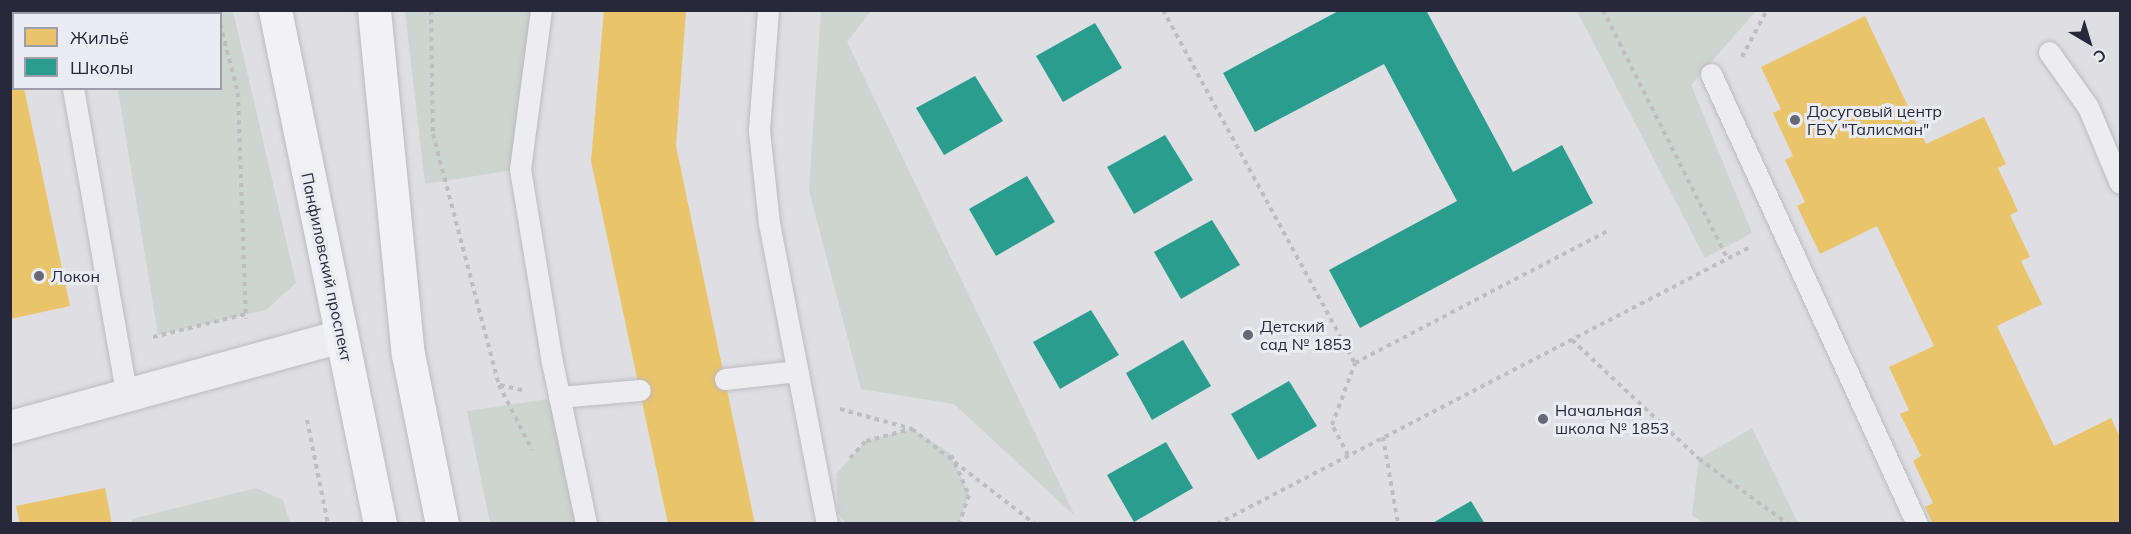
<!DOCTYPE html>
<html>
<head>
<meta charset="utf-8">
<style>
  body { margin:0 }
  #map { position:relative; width:2131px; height:534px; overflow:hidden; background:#dedee3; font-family:Mulish,sans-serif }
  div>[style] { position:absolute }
  .green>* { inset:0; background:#ccd5cf }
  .homes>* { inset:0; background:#e9c46a }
  .schools>* { inset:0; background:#2a9d8f }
  .path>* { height:4px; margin-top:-2px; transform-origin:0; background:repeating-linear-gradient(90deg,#bdbdc2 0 4.5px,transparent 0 9px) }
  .roads { filter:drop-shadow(0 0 2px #bbbbc0) drop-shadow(0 0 2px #bbbbc0) }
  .service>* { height:21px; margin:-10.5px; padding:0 10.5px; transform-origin:10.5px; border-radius:10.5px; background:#ededf0 }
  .minor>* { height:33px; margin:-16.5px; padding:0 16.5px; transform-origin:16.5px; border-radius:16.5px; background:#ededf0 }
  .primary>* { height:33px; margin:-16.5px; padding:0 16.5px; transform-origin:16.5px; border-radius:16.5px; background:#f2f2f4 }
  .dots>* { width:16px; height:16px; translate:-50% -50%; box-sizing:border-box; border:3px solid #ebecf3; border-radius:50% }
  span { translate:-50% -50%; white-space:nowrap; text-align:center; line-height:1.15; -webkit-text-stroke:6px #ebecf3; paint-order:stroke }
  .poi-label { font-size:16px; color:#27283a }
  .left { translate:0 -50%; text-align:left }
  .street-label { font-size:16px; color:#27283a }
  .frame { position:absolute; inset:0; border:12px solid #27283a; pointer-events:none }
  .legend { position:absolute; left:12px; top:12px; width:210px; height:78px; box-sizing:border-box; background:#ebecf3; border:2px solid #9d9ea9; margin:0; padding:8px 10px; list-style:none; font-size:18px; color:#27283a }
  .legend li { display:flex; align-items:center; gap:12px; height:30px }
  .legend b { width:30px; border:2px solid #9d9ea9 }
  .north { position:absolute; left:2059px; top:12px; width:60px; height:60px; -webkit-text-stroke:4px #ebecf3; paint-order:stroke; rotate:142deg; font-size:16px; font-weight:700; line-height:24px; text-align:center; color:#27283a }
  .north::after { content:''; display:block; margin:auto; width:21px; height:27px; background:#27283a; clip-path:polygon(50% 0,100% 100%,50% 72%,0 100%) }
</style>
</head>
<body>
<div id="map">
  <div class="green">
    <div style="clip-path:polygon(821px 10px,871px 11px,847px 42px,1075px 516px,954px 404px,861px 389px,809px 190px)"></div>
    <div style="clip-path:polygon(106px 11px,233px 11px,296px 283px,266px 310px,158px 335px,118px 89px,220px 88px,220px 14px)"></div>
    <div style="clip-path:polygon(405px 11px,543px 11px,520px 169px,425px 184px)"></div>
    <div style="clip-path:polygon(1577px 11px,1756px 11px,1691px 85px,1752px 233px,1705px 258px)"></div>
    <div style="clip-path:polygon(569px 396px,592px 523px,490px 523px,467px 411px)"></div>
    <div style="clip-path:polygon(1752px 428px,1798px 523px,1703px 523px,1692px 515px,1699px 459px)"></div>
    <div style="clip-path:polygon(912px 429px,950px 453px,969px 495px,959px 523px,846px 523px,838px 513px,836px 474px,866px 441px)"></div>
    <div style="clip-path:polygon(256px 488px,283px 500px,290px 523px,132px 523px,132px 519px)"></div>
  </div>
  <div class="homes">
    <div style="clip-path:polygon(604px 10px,686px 10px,676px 146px,755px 524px,668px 524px,591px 161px)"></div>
    <div style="clip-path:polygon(1865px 16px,1926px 144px,1984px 117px,2006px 164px,1998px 168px,2018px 211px,2010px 215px,2030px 257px,2021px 261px,2042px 304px,1997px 326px,2054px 446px,2111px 418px,2120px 437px,2120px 524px,1933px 524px,1925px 507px,1933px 503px,1913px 461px,1921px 456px,1900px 414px,1909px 410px,1889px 367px,1934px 346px,1877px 226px,1820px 254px,1797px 206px,1805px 202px,1785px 160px,1793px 156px,1773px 113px,1781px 109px,1761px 67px)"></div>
    <div style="clip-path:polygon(10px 28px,14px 88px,24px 88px,70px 306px,10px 319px)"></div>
    <div style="clip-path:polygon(105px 488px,112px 524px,20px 524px,16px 506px)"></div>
  </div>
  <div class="schools">
    <div style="clip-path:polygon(1340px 10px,1426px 10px,1513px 172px,1562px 145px,1593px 203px,1360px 328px,1329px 270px,1457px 201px,1384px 64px,1255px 132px,1223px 73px)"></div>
    <div style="clip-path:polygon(1095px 23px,1122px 68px,1063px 102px,1036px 56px)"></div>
    <div style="clip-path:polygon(975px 76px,1003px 121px,944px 155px,916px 108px)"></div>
    <div style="clip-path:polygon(1165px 135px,1193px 180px,1134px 214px,1107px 167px)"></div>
    <div style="clip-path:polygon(1027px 176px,1055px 222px,996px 256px,969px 209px)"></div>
    <div style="clip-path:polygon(1212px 220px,1240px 265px,1181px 299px,1154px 252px)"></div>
    <div style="clip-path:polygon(1091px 310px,1119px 355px,1060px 389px,1033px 342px)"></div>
    <div style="clip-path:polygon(1183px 340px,1211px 386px,1152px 420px,1126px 373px)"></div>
    <div style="clip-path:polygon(1289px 381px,1317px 426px,1258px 460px,1231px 414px)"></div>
    <div style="clip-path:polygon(1166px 442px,1193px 488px,1134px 522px,1107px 475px)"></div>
    <div style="clip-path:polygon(1471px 501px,1485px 524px,1431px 524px)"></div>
  </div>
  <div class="path">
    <div style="left:217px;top:10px;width:4px;rotate:76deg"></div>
    <div style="left:431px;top:10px;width:124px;rotate:89.1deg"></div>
    <div style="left:433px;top:134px;width:260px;rotate:75.3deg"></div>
    <div style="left:499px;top:385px;width:73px;rotate:63.1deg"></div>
    <div style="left:1163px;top:10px;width:402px;rotate:61.5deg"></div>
    <div style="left:1603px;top:10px;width:277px;rotate:63.4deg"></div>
    <div style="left:220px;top:24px;width:71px;rotate:75.4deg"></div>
    <div style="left:238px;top:93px;width:226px;rotate:88deg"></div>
    <div style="left:1742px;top:57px;width:53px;rotate:-62deg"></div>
    <div style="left:153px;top:337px;width:96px;rotate:-13.9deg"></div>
    <div style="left:1572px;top:340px;width:174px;rotate:43.1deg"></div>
    <div style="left:1699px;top:459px;width:110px;rotate:36.1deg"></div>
    <div style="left:500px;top:385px;width:23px;rotate:13deg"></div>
    <div style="left:840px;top:409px;width:75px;rotate:15.5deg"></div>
    <div style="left:912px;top:429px;width:155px;rotate:37.7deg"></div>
    <div style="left:307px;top:420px;width:106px;rotate:78.6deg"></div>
    <div style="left:1383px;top:437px;width:88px;rotate:80.2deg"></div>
    <div style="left:951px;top:455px;width:44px;rotate:65.8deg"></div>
    <div style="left:969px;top:495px;width:31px;rotate:109deg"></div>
    <div style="left:1348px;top:455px;width:34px;rotate:-118deg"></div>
    <div style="left:1332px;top:425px;width:66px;rotate:-69.6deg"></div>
    <div style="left:1355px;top:363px;width:284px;rotate:-27.6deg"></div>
    <div style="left:850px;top:458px;width:23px;rotate:-47deg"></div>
    <div style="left:866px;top:441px;width:47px;rotate:-14.9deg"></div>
    <div style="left:1217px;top:524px;width:601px;rotate:-27.46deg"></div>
  </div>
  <div class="roads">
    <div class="service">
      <div style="left:60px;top:10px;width:4px;rotate:76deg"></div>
      <div style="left:541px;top:10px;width:160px;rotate:97.5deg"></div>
      <div style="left:520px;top:169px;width:196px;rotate:80.6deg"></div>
      <div style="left:552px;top:362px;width:166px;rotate:78.1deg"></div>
      <div style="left:768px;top:10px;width:121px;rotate:94.3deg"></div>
      <div style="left:759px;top:131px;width:93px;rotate:83.8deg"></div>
      <div style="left:769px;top:223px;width:307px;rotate:79.1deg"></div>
      <div style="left:2049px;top:52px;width:67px;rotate:54.7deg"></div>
      <div style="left:2088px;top:107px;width:82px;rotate:67.2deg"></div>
      <div style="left:1711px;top:74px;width:495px;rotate:65.4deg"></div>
      <div style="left:73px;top:88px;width:314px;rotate:80.1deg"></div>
      <div style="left:725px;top:379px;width:73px;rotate:-6.3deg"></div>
      <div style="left:559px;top:397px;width:81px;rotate:-4.9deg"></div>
    </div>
    <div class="minor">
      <div style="left:10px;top:427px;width:343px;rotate:-15.4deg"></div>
    </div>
    <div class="primary">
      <div style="left:275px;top:10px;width:525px;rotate:78.45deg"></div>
      <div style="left:374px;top:10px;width:346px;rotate:84.4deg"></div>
      <div style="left:408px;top:354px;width:173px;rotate:78.7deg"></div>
    </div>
  </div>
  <div class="dots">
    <div style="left:1795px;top:120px;background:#676875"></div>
    <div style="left:39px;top:276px;background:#676875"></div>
    <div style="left:1248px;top:335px;background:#676875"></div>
    <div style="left:1543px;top:419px;background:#676875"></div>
  </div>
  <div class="poi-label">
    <span class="left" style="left:1807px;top:120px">Досуговый центр<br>ГБУ "Талисман"</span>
    <span class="left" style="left:51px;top:276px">Локон</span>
    <span class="left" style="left:1260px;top:335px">Детский<br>сад № 1853</span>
    <span class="left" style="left:1555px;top:419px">Начальная<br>школа № 1853</span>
  </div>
  <div class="street-label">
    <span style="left:327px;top:267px;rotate:78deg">Панфиловский проспект</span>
  </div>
  <div class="frame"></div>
  <ul class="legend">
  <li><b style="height:16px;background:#e9c46a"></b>Жильё</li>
  <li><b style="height:16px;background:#2a9d8f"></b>Школы</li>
  </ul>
  <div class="north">С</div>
</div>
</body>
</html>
